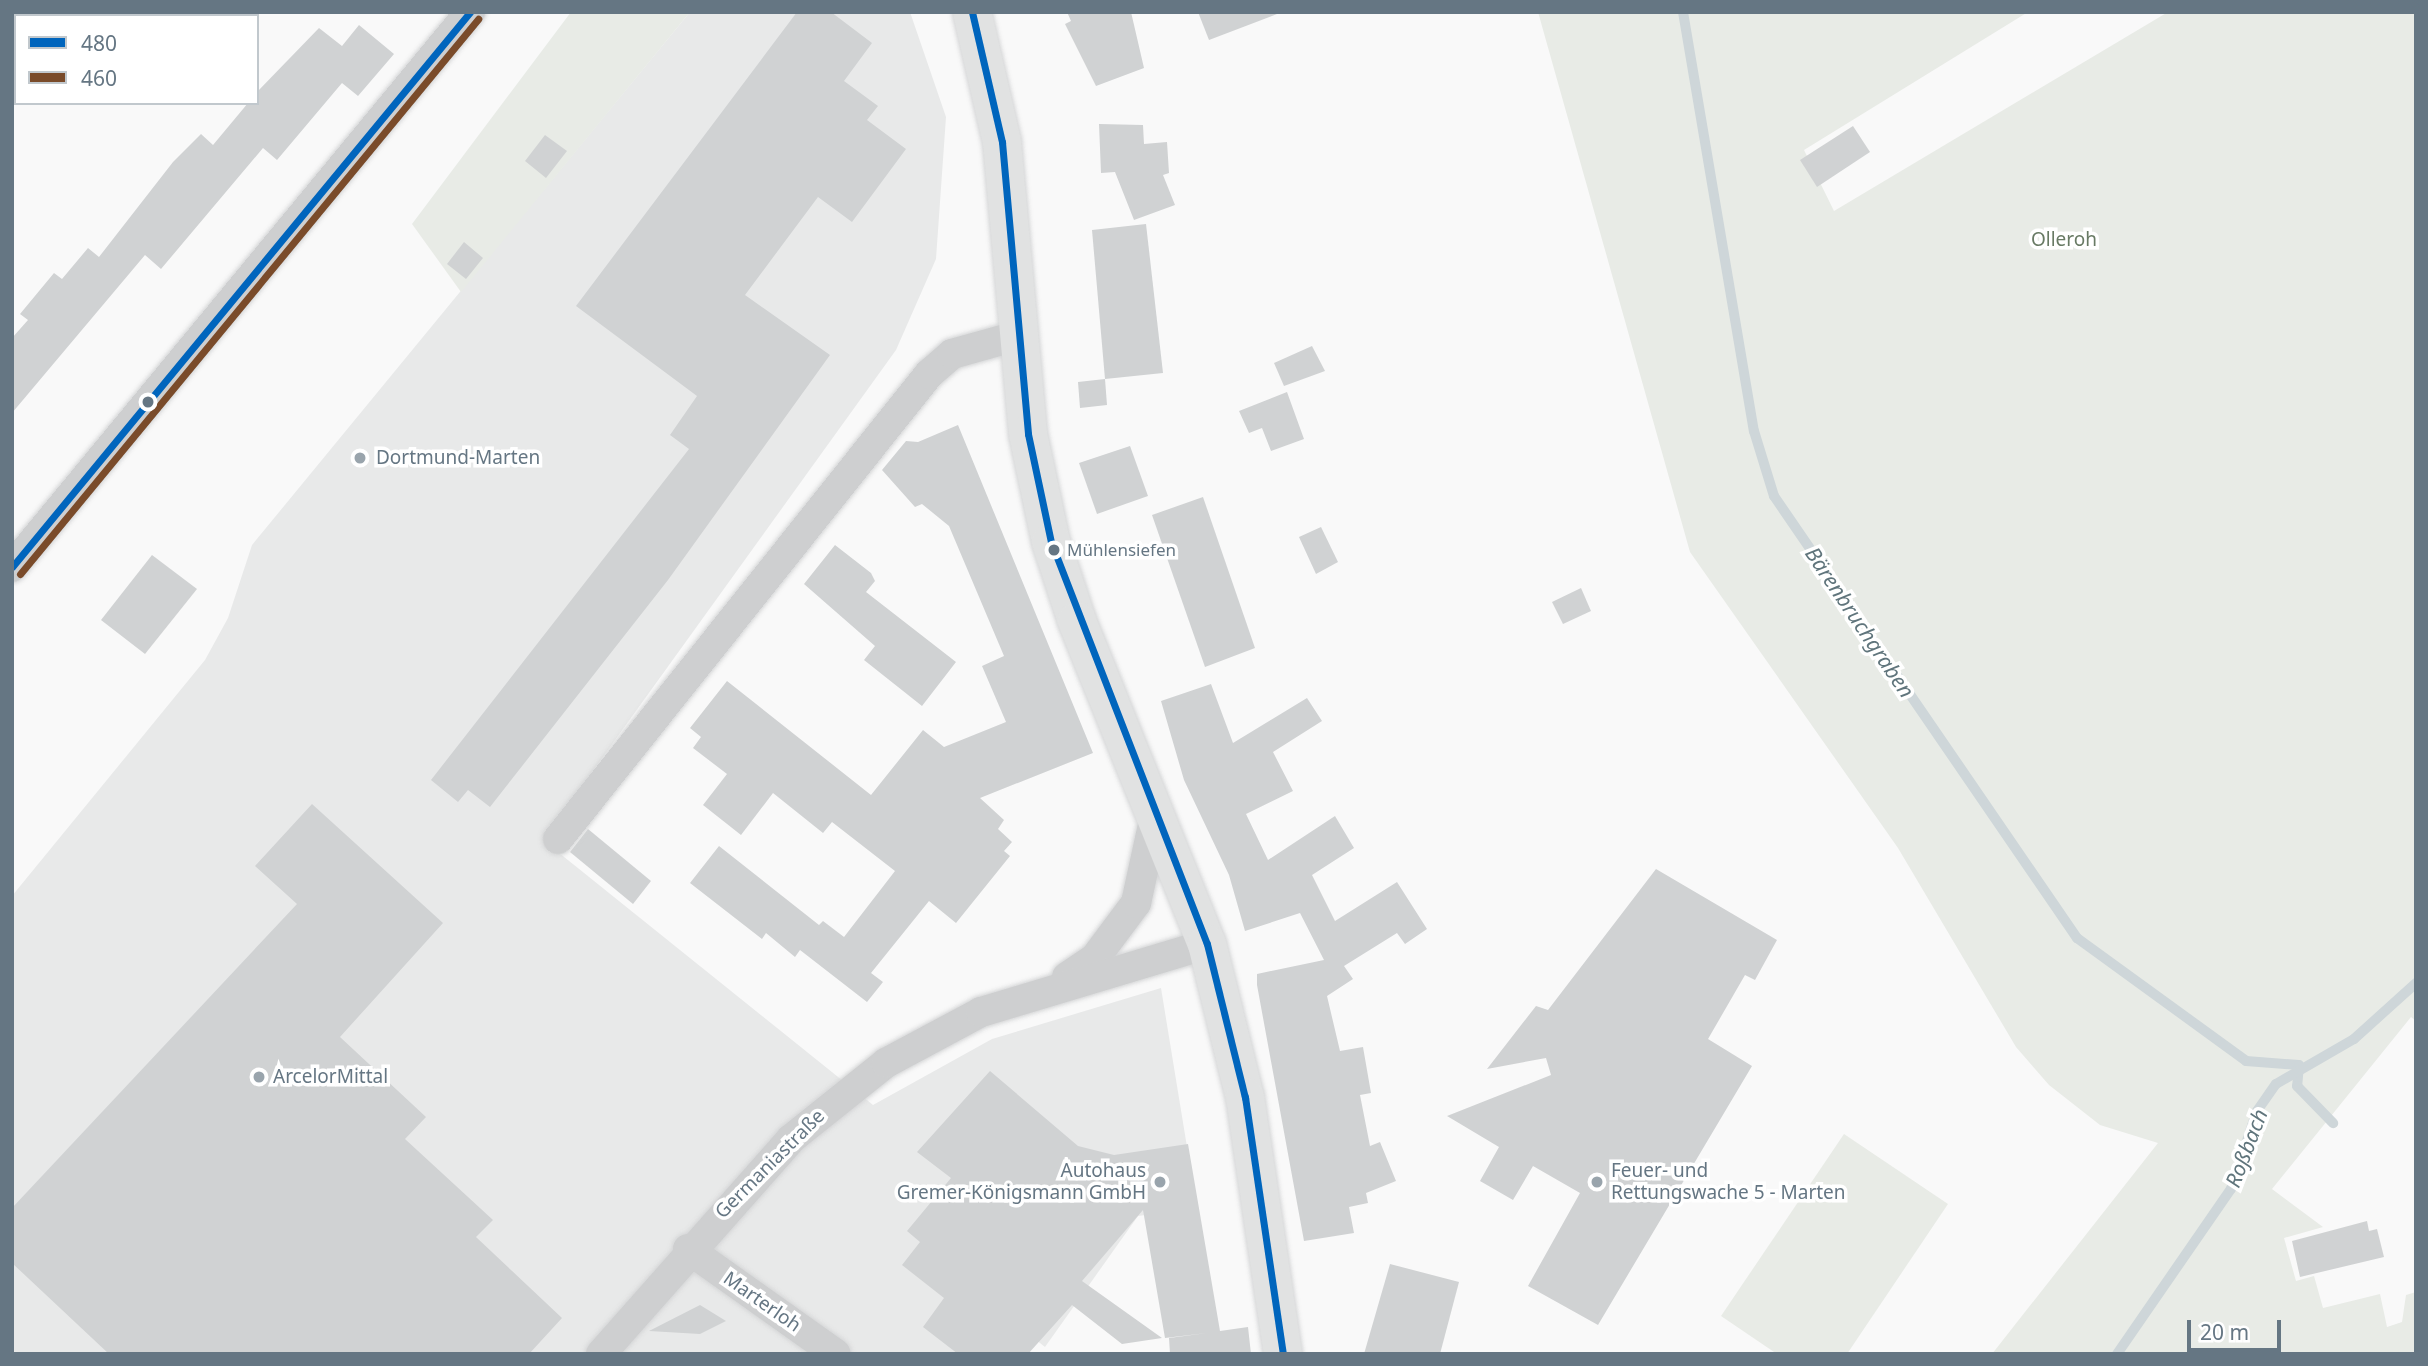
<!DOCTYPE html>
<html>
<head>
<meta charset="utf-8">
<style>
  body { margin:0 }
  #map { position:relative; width:2428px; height:1366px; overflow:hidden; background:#f9f9f9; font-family:"Noto Sans",sans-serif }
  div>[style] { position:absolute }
  .built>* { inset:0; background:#e8e9e9 }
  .green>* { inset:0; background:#e8ebe6 }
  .stream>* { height:10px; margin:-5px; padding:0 5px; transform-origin:5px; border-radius:5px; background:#ced6d9 }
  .building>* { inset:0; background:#d0d2d3 }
  .roads { filter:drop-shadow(0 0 2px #d5d6d7) drop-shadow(0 0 2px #d5d6d7) }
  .street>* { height:30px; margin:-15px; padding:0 15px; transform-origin:15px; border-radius:15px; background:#cecfd0 }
  .secondary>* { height:38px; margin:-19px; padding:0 19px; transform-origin:19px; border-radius:19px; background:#e1e2e2 }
  .bus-1>* { height:7px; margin:-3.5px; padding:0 3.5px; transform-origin:3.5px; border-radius:3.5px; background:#0065bd }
  .bus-2>* { height:7px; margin:-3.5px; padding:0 3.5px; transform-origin:3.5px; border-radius:3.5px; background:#7a4b2a }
  .dots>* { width:19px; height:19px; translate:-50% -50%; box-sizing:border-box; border:4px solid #fff; border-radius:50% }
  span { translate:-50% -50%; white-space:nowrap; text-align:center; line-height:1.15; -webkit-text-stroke:7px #fff; paint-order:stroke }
  .bus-label { font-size:17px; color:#657683 }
  .left { translate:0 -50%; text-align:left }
  .park-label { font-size:19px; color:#687a64 }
  .poi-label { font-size:19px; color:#657683 }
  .right { translate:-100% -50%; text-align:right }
  .street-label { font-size:19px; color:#657683 }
  .water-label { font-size:21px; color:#60757c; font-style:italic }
  .frame { position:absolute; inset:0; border:14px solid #657683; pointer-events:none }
  .legend { position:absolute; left:14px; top:14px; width:245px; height:91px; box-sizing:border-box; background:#fff; border:2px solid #c1c8cd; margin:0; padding:9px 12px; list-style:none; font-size:21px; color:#657683 }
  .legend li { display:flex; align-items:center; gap:14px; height:35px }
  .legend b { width:35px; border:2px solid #c1c8cd }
  .scale { position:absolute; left:2187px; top:1320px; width:94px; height:32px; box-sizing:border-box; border:4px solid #657683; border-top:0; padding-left:9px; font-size:21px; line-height:24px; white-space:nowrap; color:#657683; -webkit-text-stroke:5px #fff; paint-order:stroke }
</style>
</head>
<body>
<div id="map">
  <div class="built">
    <div style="clip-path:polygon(690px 12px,910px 12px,946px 117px,936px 259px,896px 350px,543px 840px,873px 1105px,992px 1039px,1161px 988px,1197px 1208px,1138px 1216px,1045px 1347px,1016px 1324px,992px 1354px,12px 1354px,12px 896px,205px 660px,228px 618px,252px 545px)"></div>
  </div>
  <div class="green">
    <div style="clip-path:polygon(571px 12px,690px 12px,461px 292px,412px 224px)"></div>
    <div style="clip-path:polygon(1538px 12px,2028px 12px,1804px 150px,1834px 211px,2168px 12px,2416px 12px,2416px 1021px,2411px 1017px,2272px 1189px,2323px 1227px,2284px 1238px,2296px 1281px,2314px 1276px,2323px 1308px,2380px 1294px,2387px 1327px,2402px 1322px,2406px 1295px,2416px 1292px,2416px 1354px,1992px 1354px,2158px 1143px,2100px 1125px,2049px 1085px,2016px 1047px,1898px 848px,1690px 552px)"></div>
    <div style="clip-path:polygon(1844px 1134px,1948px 1204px,1847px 1354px,1777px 1354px,1721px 1316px)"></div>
  </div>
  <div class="stream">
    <div style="left:1683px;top:12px;width:425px;rotate:80.4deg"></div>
    <div style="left:1754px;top:431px;width:68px;rotate:72.9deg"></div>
    <div style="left:1774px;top:496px;width:536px;rotate:55.57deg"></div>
    <div style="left:2077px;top:938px;width:209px;rotate:36deg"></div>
    <div style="left:2246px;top:1061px;width:53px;rotate:4.3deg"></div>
    <div style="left:2299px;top:1065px;width:21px;rotate:95deg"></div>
    <div style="left:2297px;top:1086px;width:52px;rotate:45.8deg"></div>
    <div style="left:2117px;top:1354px;width:201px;rotate:-55.4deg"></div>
    <div style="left:2231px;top:1189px;width:82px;rotate:-71.6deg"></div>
    <div style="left:2257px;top:1111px;width:33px;rotate:-55deg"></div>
    <div style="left:2276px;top:1084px;width:90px;rotate:-30deg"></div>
    <div style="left:2354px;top:1039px;width:84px;rotate:-42.1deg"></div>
  </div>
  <div class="building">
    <div style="clip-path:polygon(797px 12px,831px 12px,872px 43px,844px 81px,878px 106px,867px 120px,906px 149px,852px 222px,818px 197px,745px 295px,830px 355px,668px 580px,490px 807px,468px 790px,458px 802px,431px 780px,689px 449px,670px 435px,697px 396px,576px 306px)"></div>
    <div style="clip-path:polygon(1067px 12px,1131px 12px,1144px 68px,1096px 86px,1065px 24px,1071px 21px)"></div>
    <div style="clip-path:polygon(1198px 12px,1276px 12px,1277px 14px,1209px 40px)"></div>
    <div style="clip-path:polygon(359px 25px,394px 54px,358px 96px,342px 83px,277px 160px,263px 148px,161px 269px,145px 255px,12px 413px,12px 338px,28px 320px,20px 314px,54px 273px,62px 279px,88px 248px,99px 257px,173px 162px,201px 134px,213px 145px,248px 103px,257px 103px,257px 92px,319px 28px,342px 46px)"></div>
    <div style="clip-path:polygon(1099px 124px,1143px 125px,1144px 144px,1167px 142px,1169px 173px,1163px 175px,1175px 205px,1134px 220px,1115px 172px,1101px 173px)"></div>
    <div style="clip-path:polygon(1853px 126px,1870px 152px,1817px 187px,1800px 160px)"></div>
    <div style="clip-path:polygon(545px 135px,567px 151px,546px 178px,525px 161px)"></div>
    <div style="clip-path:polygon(1146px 224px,1163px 373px,1105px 379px,1092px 230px)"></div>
    <div style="clip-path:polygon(464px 242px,483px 258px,466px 279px,447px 264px)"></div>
    <div style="clip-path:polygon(1312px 346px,1325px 371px,1284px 386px,1274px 363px)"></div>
    <div style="clip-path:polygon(1105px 379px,1107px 405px,1080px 408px,1078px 382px)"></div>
    <div style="clip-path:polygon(1287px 392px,1304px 439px,1271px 451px,1262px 428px,1249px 433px,1239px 411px)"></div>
    <div style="clip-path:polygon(958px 425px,1093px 753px,980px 798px,1004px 820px,998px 829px,1012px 842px,1004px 851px,1010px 856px,956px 923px,929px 901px,871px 973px,883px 982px,867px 1002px,800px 950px,795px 957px,766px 933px,762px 939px,690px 883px,719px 846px,819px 925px,823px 921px,844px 937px,895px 871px,832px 822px,823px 833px,773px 793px,741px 835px,703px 805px,727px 774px,693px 748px,701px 737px,690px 728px,727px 681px,871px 795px,923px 730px,944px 747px,1006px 722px,982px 666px,1004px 656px,949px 526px,922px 504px,915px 507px,882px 470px,906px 441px,918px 442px)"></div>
    <div style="clip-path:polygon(1130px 446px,1148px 496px,1097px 514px,1079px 463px)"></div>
    <div style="clip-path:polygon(1203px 497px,1255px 648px,1205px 667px,1152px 515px)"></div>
    <div style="clip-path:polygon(1321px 527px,1338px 562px,1316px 574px,1299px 537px)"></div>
    <div style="clip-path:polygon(835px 545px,871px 573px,875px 581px,866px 592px,956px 662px,922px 706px,864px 660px,875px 646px,804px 584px)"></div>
    <div style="clip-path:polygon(152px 555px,197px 589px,145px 654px,101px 620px)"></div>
    <div style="clip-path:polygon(1581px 588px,1591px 611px,1563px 624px,1552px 602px)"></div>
    <div style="clip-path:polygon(1211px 684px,1233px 743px,1307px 698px,1322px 721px,1273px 752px,1293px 791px,1246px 814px,1268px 860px,1335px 816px,1354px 848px,1312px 875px,1335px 921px,1397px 882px,1427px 929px,1405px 944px,1397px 933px,1344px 966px,1353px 979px,1327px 996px,1340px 1051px,1363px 1047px,1371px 1093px,1360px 1095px,1370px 1146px,1380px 1142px,1396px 1181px,1366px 1193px,1368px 1203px,1349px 1207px,1354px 1233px,1304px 1241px,1257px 985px,1257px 974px,1324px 960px,1300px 913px,1245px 931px,1229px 875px,1184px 780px,1161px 701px)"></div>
    <div style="clip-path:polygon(312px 804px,443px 923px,340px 1037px,426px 1117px,405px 1139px,493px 1220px,476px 1237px,562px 1318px,529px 1354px,109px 1354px,12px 1263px,12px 1208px,297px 904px,255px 866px)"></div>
    <div style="clip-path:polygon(588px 829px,651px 881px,633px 904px,570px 852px)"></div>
    <div style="clip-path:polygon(1656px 869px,1777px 940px,1755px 980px,1745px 975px,1708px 1039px,1752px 1066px,1598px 1325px,1528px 1286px,1580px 1193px,1533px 1166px,1513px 1200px,1480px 1181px,1499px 1147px,1447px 1116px,1551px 1075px,1546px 1058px,1487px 1069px,1536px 1006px,1548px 1010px)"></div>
    <div style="clip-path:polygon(990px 1071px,1078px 1146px,1114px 1155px,1188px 1144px,1220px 1331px,1248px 1327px,1251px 1354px,1170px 1354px,1169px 1338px,1207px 1333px,1165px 1338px,1143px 1210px,1082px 1281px,1162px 1338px,1122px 1344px,1072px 1305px,1028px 1354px,958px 1354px,923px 1327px,944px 1298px,902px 1265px,920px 1242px,907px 1231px,951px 1178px,917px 1152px)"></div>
    <div style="clip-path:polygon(2367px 1221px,2369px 1231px,2377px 1229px,2384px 1257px,2300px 1277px,2292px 1241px)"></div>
    <div style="clip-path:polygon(1390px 1264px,1459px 1282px,1440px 1354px,1364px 1354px)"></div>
    <div style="clip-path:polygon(700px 1305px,726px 1321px,700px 1334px,649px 1331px)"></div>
  </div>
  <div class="roads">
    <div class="street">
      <div style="left:12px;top:567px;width:720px;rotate:-50.47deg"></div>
      <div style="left:558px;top:839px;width:595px;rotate:-51.42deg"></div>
      <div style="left:929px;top:374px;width:30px;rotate:-41deg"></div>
      <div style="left:952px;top:354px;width:71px;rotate:-15.6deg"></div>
      <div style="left:1067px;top:977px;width:34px;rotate:-34deg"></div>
      <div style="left:1095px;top:958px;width:69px;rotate:-53.3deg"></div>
      <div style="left:1136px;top:903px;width:89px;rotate:-77.7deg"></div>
      <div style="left:688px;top:1249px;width:181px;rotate:35.4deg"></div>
      <div style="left:601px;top:1354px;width:287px;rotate:-48.5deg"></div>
      <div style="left:791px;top:1139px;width:122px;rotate:-38.7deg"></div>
      <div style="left:886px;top:1063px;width:108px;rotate:-28.2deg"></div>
      <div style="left:981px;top:1012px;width:236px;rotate:-16.7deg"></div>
    </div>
    <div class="secondary">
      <div style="left:972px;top:12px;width:133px;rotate:77deg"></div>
      <div style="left:1002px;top:142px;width:293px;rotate:84.9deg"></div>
      <div style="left:1028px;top:434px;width:110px;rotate:78deg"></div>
      <div style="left:1051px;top:542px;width:83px;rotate:71.8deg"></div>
      <div style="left:1077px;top:621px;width:348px;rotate:68.1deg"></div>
      <div style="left:1207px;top:944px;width:158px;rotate:76.1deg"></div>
      <div style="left:1245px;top:1097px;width:260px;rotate:81.6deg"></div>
    </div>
  </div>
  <div class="bus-1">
    <div style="left:972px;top:12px;width:133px;rotate:77deg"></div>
    <div style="left:1002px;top:142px;width:293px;rotate:84.9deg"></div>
    <div style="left:1028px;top:434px;width:110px;rotate:78deg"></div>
    <div style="left:1051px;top:542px;width:431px;rotate:68.8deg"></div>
    <div style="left:1207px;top:944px;width:158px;rotate:76.1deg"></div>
    <div style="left:1245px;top:1097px;width:260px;rotate:81.6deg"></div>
    <div style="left:12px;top:567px;width:720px;rotate:-50.47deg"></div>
  </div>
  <div class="bus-2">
    <div style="left:20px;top:574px;width:720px;rotate:-50.47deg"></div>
  </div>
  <div class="dots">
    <div style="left:148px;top:402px;background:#657683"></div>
    <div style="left:360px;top:458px;background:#99a4ac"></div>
    <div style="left:1054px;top:550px;background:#657683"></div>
    <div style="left:259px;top:1077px;background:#99a4ac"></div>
    <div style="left:1160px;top:1182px;background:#99a4ac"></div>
    <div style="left:1597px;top:1182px;background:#99a4ac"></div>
  </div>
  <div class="bus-label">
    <span class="left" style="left:1067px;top:550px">Mühlensiefen</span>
  </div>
  <div class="park-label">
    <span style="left:2064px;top:240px">Olleroh</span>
  </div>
  <div class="poi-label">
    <span class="left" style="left:376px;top:458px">Dortmund-Marten</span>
    <span class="left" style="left:273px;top:1077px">ArcelorMittal</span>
    <span class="right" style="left:1146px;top:1182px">Autohaus<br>Gremer-Königsmann GmbH</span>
    <span class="left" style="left:1611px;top:1182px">Feuer- und<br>Rettungswache 5 - Marten</span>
  </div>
  <div class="street-label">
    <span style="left:770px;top:1164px;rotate:-45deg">Germaniastraße</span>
    <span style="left:762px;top:1302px;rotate:35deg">Marterloh</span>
  </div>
  <div class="water-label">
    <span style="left:1860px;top:622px;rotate:56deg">Bärenbruchgraben</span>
    <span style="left:2246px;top:1148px;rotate:-69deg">Roßbach</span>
  </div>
  <div class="frame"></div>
  <ul class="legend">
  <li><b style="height:9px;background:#0065bd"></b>480</li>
  <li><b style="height:9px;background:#7a4b2a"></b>460</li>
  </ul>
  <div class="scale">20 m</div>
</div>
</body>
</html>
